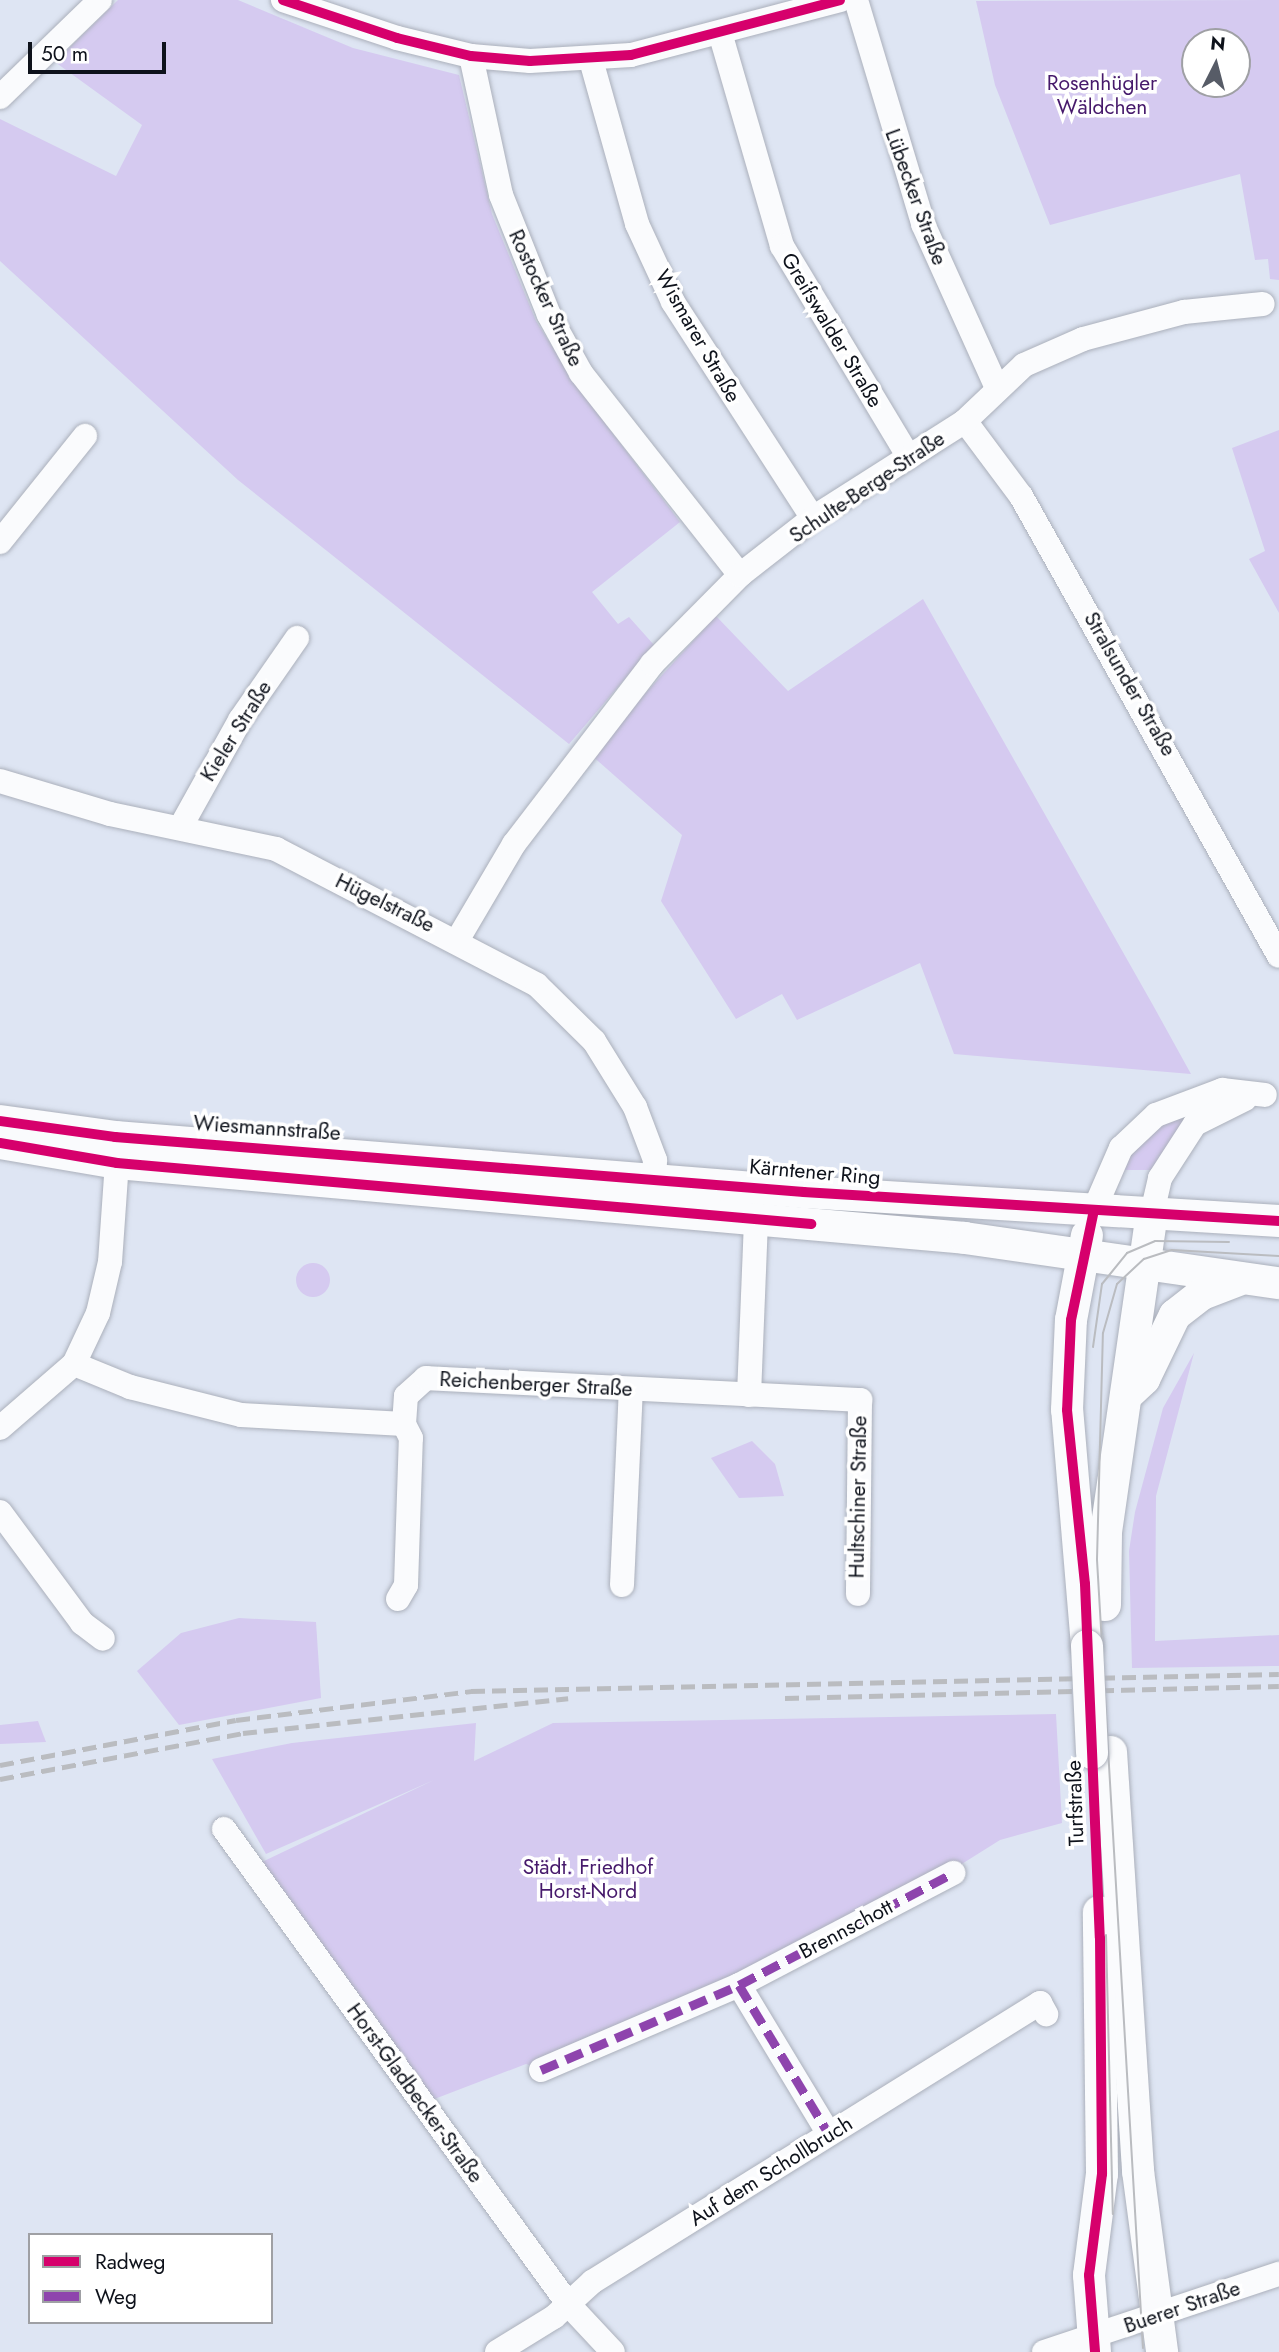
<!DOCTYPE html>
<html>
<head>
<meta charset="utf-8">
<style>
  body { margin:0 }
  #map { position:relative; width:1279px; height:2352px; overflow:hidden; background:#dee5f3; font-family:Jost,sans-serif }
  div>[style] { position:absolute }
  .green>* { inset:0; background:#d5caf0 }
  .round { border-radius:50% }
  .roads { filter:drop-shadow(0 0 2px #abb0bb) drop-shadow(0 0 2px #abb0bb) }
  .minor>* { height:24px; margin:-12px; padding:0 12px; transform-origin:12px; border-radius:12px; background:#fafbfd }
  .major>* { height:32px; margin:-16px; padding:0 16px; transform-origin:16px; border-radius:16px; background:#fafbfd }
  .tram>* { height:2px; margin:-1px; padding:0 1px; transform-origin:1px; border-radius:1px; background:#babcc0 }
  .rail>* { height:5px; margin-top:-2.5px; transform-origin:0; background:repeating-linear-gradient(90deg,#babcc0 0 14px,transparent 0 21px) }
  .bridges { filter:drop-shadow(0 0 2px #abb0bb) drop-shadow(0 0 2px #abb0bb) }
  .major-bridge>* { height:32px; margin:-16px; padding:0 16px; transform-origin:16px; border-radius:16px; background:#fafbfd }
  .quiet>* { height:9px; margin-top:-4.5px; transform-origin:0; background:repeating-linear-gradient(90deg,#8e44ad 0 18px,transparent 0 27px) }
  .cycleway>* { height:10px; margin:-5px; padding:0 5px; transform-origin:5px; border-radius:5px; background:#d6006c }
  span { translate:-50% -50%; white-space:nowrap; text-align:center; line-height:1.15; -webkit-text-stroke:7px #fff; paint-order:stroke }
  .park-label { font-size:21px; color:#46196b }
  .street-label { font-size:21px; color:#0e121b }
  .legend { position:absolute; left:28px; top:2233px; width:245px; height:91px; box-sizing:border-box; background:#fff; border:2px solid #9fa0a4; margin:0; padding:9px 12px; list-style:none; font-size:21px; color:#0e121b }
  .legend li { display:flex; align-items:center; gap:14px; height:35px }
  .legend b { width:35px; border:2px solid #9fa0a4 }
  .north { position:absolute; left:1181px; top:28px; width:70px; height:70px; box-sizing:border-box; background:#fff; border:2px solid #9fa0a4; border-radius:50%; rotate:6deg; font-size:19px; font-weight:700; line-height:28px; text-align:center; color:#0e121b }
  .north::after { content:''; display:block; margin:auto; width:24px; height:32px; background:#575c67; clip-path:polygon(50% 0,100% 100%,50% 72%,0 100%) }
  .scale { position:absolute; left:28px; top:42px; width:138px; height:32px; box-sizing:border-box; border:4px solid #0e121b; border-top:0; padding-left:9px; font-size:21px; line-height:24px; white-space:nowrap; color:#0e121b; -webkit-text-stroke:5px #fff; paint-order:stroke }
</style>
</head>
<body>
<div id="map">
  <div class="green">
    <div style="clip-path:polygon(118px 0,238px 0,353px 48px,459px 75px,492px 214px,536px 321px,579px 389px,680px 522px,592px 592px,618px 624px,629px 617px,654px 645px,569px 744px,238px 480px,0 261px,0 119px,116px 176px,139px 131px,142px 125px,55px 62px)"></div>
    <div style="clip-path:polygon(evenodd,1279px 0,1279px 280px,1270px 279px,1268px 259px,1255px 260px,1240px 174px,1050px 225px,995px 85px,976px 1px,1279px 0,1195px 42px,1237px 42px,1237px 84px,1195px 84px,1195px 42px)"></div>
    <div style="clip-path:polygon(1279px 430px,1279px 613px,1249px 559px,1265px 551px,1232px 448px)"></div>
    <div style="clip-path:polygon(923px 599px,1154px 1007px,1191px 1074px,954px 1054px,920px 963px,797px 1020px,782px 994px,736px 1019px,661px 901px,682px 835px,590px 754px,716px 616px,788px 691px)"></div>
    <div style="clip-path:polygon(1195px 1102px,1152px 1170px,1121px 1170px,1140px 1140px)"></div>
    <div class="round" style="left:296px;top:1263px;width:34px;height:34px"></div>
    <div style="clip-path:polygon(1194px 1353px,1156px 1496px,1155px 1641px,1279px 1635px,1279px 1666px,1132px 1668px,1129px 1551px,1135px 1512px,1163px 1408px)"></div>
    <div style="clip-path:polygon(752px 1441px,775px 1464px,784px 1496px,739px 1498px,711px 1458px)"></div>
    <div style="clip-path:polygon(239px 1618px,316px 1622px,321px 1698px,179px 1725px,137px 1671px,181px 1633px)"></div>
    <div style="clip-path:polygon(1056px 1714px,1062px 1823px,1000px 1840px,949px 1872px,540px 2069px,526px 2064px,424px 2103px,262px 1862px,434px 1780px,266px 1854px,212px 1759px,292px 1743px,476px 1723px,474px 1761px,553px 1723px)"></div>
    <div style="clip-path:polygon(38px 1721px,46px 1742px,0 1744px,0 1725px)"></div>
  </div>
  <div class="roads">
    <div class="minor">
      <div style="left:283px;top:0;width:120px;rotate:18.4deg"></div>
      <div style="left:397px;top:38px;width:76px;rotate:13.7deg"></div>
      <div style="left:471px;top:56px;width:59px;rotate:4.8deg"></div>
      <div style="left:530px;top:61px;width:101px;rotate:-3.4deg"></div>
      <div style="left:631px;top:55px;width:216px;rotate:-14.7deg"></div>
      <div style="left:856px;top:0;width:234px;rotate:73.3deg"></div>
      <div style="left:923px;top:224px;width:178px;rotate:65.7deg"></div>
      <div style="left:721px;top:36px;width:219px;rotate:73.8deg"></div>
      <div style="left:782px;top:246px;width:246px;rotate:59deg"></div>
      <div style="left:471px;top:56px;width:142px;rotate:77.8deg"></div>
      <div style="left:501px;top:195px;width:129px;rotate:68.2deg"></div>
      <div style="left:549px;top:315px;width:66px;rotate:61.1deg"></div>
      <div style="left:581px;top:373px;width:257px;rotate:51.8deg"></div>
      <div style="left:591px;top:60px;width:170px;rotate:74.3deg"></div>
      <div style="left:637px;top:224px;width:86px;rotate:65.2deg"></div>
      <div style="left:673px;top:302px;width:257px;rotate:57.1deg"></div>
      <div style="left:0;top:97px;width:139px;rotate:-44.1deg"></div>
      <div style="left:965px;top:421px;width:94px;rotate:53.3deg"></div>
      <div style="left:1021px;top:496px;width:527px;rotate:60.71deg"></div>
      <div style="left:0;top:542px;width:136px;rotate:-51.3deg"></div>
      <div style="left:0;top:781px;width:115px;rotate:16.7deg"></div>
      <div style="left:110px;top:814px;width:170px;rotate:11.9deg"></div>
      <div style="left:276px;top:849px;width:294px;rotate:27.5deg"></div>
      <div style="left:537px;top:985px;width:80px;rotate:44.5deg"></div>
      <div style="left:594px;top:1041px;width:78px;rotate:58.2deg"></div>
      <div style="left:635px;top:1107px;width:57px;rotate:69.3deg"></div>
      <div style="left:655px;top:1160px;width:18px;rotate:93deg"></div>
      <div style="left:180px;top:828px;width:124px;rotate:-60.9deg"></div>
      <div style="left:240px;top:720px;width:100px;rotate:-55.2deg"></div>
      <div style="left:458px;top:939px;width:110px;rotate:-59.5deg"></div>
      <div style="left:514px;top:844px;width:227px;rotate:-52.5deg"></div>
      <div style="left:652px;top:664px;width:125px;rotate:-45.3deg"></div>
      <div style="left:740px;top:575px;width:93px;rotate:-38deg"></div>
      <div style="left:813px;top:518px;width:180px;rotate:-32.5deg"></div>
      <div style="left:965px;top:421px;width:81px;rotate:-43.5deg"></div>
      <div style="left:1024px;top:365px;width:64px;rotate:-23.8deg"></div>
      <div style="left:1083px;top:339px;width:105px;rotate:-15deg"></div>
      <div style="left:1184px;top:312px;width:79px;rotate:-5.8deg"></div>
      <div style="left:1094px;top:1210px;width:68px;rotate:-66.5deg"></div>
      <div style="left:1121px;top:1148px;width:48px;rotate:-43.3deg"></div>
      <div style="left:1156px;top:1115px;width:71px;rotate:-20.7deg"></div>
      <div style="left:1222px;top:1090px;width:43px;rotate:6.6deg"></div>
      <div style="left:1152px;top:1213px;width:36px;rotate:-77deg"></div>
      <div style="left:1160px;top:1178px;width:64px;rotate:-57.1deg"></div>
      <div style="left:1195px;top:1124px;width:56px;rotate:-26.6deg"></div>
      <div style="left:74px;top:1364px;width:61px;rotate:22.3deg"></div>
      <div style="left:130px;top:1387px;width:114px;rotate:14.2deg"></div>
      <div style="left:241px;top:1415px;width:163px;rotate:3.2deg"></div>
      <div style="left:749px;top:1395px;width:173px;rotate:-87.7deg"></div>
      <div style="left:404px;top:1424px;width:28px;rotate:-86deg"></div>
      <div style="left:406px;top:1396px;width:27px;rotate:-42deg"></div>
      <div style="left:426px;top:1378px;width:435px;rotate:2.9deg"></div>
      <div style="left:860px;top:1400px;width:194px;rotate:90.6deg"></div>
      <div style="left:0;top:1428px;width:98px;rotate:-40.9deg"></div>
      <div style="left:74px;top:1364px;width:56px;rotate:-64.8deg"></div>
      <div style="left:98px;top:1313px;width:52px;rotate:-76.8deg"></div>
      <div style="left:110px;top:1262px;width:99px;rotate:-86deg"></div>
      <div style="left:0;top:1512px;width:138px;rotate:53.5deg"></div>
      <div style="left:82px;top:1623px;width:26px;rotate:37deg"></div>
      <div style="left:622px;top:1585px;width:196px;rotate:-87.4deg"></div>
      <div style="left:398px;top:1599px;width:16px;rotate:-60deg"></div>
      <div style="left:406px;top:1585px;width:147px;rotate:-88.1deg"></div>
      <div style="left:411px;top:1438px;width:16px;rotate:-117deg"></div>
      <div style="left:224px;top:1829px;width:588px;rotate:54.07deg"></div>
      <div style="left:569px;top:2305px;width:64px;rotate:46.9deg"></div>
      <div style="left:739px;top:1985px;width:174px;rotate:58.9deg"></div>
      <div style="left:541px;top:2070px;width:215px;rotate:-23.2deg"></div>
      <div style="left:739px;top:1985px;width:242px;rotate:-27.6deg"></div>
      <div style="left:497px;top:2352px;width:67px;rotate:-31.6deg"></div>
      <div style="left:554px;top:2317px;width:52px;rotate:-42.6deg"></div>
      <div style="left:592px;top:2282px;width:528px;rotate:-31.91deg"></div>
      <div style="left:1040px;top:2003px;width:13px;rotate:61deg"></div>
      <div style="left:1044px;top:2352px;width:248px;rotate:-18.4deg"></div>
    </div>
    <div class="major">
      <div style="left:0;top:1121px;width:116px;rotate:7.9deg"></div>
      <div style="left:115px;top:1137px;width:691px;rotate:4.56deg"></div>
      <div style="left:804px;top:1192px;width:476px;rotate:3.5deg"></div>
      <div style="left:0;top:1143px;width:119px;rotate:9.7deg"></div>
      <div style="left:117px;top:1163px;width:851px;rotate:5.05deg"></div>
      <div style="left:965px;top:1238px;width:317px;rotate:8.2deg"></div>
      <div style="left:1128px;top:1394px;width:22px;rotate:-43deg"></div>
      <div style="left:1144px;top:1379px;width:71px;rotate:-64.2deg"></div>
      <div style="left:1175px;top:1315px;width:34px;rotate:-38deg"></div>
      <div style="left:1202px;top:1294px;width:39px;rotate:-21deg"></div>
      <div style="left:1105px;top:1605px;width:73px;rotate:-89.2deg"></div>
      <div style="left:1106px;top:1532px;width:322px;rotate:-81.8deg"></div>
      <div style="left:1087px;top:1646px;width:237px;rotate:-94.8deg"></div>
      <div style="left:1067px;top:1410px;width:90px;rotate:-87.5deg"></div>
      <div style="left:1071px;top:1320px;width:86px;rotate:-79.3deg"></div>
      <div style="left:1111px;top:1752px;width:420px;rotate:86.3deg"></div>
      <div style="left:1138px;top:2171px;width:183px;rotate:82.4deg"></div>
      <div style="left:1095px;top:2352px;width:77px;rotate:-94.5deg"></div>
      <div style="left:1089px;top:2275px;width:102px;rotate:-82.7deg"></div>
      <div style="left:1102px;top:2174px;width:262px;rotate:-90.7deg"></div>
    </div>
  </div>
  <div class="tram">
    <div style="left:1093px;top:1347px;width:64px;rotate:-81.9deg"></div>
    <div style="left:1102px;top:1284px;width:40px;rotate:-51deg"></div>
    <div style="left:1127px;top:1253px;width:30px;rotate:-23deg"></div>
    <div style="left:1155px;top:1241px;width:74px;rotate:0.8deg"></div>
    <div style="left:1106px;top:1935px;width:279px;rotate:88.6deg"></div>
    <div style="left:1143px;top:2348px;width:790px;rotate:-93.34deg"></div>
    <div style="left:1097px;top:1559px;width:226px;rotate:-88.5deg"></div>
    <div style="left:1103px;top:1333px;width:51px;rotate:-74.1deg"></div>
    <div style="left:1117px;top:1284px;width:37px;rotate:-43deg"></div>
    <div style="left:1144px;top:1259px;width:29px;rotate:-18deg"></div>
    <div style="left:1172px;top:1250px;width:107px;rotate:3.2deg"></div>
  </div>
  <div class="rail">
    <div style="left:785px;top:1698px;width:494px;rotate:-1.4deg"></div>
    <div style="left:0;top:1765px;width:240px;rotate:-10.8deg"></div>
    <div style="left:236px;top:1720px;width:237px;rotate:-7deg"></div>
    <div style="left:471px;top:1691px;width:808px;rotate:-1.21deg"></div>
    <div style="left:0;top:1779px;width:247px;rotate:-10.7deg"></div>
    <div style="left:243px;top:1733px;width:327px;rotate:-6.1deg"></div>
  </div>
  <div class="bridges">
    <div class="major-bridge">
      <div style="left:1087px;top:1646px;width:107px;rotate:87.3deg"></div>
    </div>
  </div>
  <div class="quiet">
    <div style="left:739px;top:1985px;width:174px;rotate:58.9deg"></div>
    <div style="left:541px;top:2070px;width:215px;rotate:-23.2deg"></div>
    <div style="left:739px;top:1985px;width:242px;rotate:-27.6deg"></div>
  </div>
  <div class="cycleway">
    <div style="left:283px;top:0;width:120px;rotate:18.4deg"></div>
    <div style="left:397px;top:38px;width:76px;rotate:13.7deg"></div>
    <div style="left:471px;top:56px;width:59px;rotate:4.8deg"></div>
    <div style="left:530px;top:61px;width:101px;rotate:-3.4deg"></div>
    <div style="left:631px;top:55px;width:216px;rotate:-14.7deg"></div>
    <div style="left:0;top:1121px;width:116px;rotate:7.9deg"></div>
    <div style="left:115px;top:1137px;width:691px;rotate:4.56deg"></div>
    <div style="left:804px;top:1192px;width:476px;rotate:3.5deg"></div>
    <div style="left:0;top:1143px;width:119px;rotate:9.7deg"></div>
    <div style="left:117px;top:1163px;width:697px;rotate:5.02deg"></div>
    <div style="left:1094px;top:1210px;width:112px;rotate:101.8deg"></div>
    <div style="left:1071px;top:1320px;width:90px;rotate:92.5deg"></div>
    <div style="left:1067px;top:1410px;width:175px;rotate:84.1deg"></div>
    <div style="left:1085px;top:1584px;width:354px;rotate:87.6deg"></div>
    <div style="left:1100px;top:1938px;width:236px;rotate:89.5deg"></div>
    <div style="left:1102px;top:2174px;width:102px;rotate:97.3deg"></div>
    <div style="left:1089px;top:2275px;width:77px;rotate:85.5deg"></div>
  </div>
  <div class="park-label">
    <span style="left:1102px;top:95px">Rosenhügler<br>Wäldchen</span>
    <span style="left:588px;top:1879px">Städt. Friedhof<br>Horst-Nord</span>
  </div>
  <div class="street-label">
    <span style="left:916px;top:197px;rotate:70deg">Lübecker Straße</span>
    <span style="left:546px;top:298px;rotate:65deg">Rostocker Straße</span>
    <span style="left:832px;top:330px;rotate:59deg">Greifswalder Straße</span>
    <span style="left:698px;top:336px;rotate:60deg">Wismarer Straße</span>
    <span style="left:867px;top:487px;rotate:-34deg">Schulte-Berge-Straße</span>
    <span style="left:1130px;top:684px;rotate:60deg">Stralsunder Straße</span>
    <span style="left:236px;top:731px;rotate:-58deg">Kieler Straße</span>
    <span style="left:385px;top:903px;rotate:26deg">Hügelstraße</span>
    <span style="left:267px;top:1128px;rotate:4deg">Wiesmannstraße</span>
    <span style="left:815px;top:1172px;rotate:5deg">Kärntener Ring</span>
    <span style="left:536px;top:1384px;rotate:3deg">Reichenberger Straße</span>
    <span style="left:858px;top:1497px;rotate:-89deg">Hultschiner Straße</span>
    <span style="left:1075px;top:1803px;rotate:-92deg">Turfstraße</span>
    <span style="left:846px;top:1929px;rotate:-28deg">Brennschott</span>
    <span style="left:415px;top:2093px;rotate:54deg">Horst-Gladbecker-Straße</span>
    <span style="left:771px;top:2171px;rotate:-32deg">Auf dem Schollbruch</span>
    <span style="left:1182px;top:2307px;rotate:-19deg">Buerer Straße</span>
  </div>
  <ul class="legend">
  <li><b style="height:9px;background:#d6006c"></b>Radweg</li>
  <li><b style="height:9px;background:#8e44ad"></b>Weg</li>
  </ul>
  <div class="north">N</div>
  <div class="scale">50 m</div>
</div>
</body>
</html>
